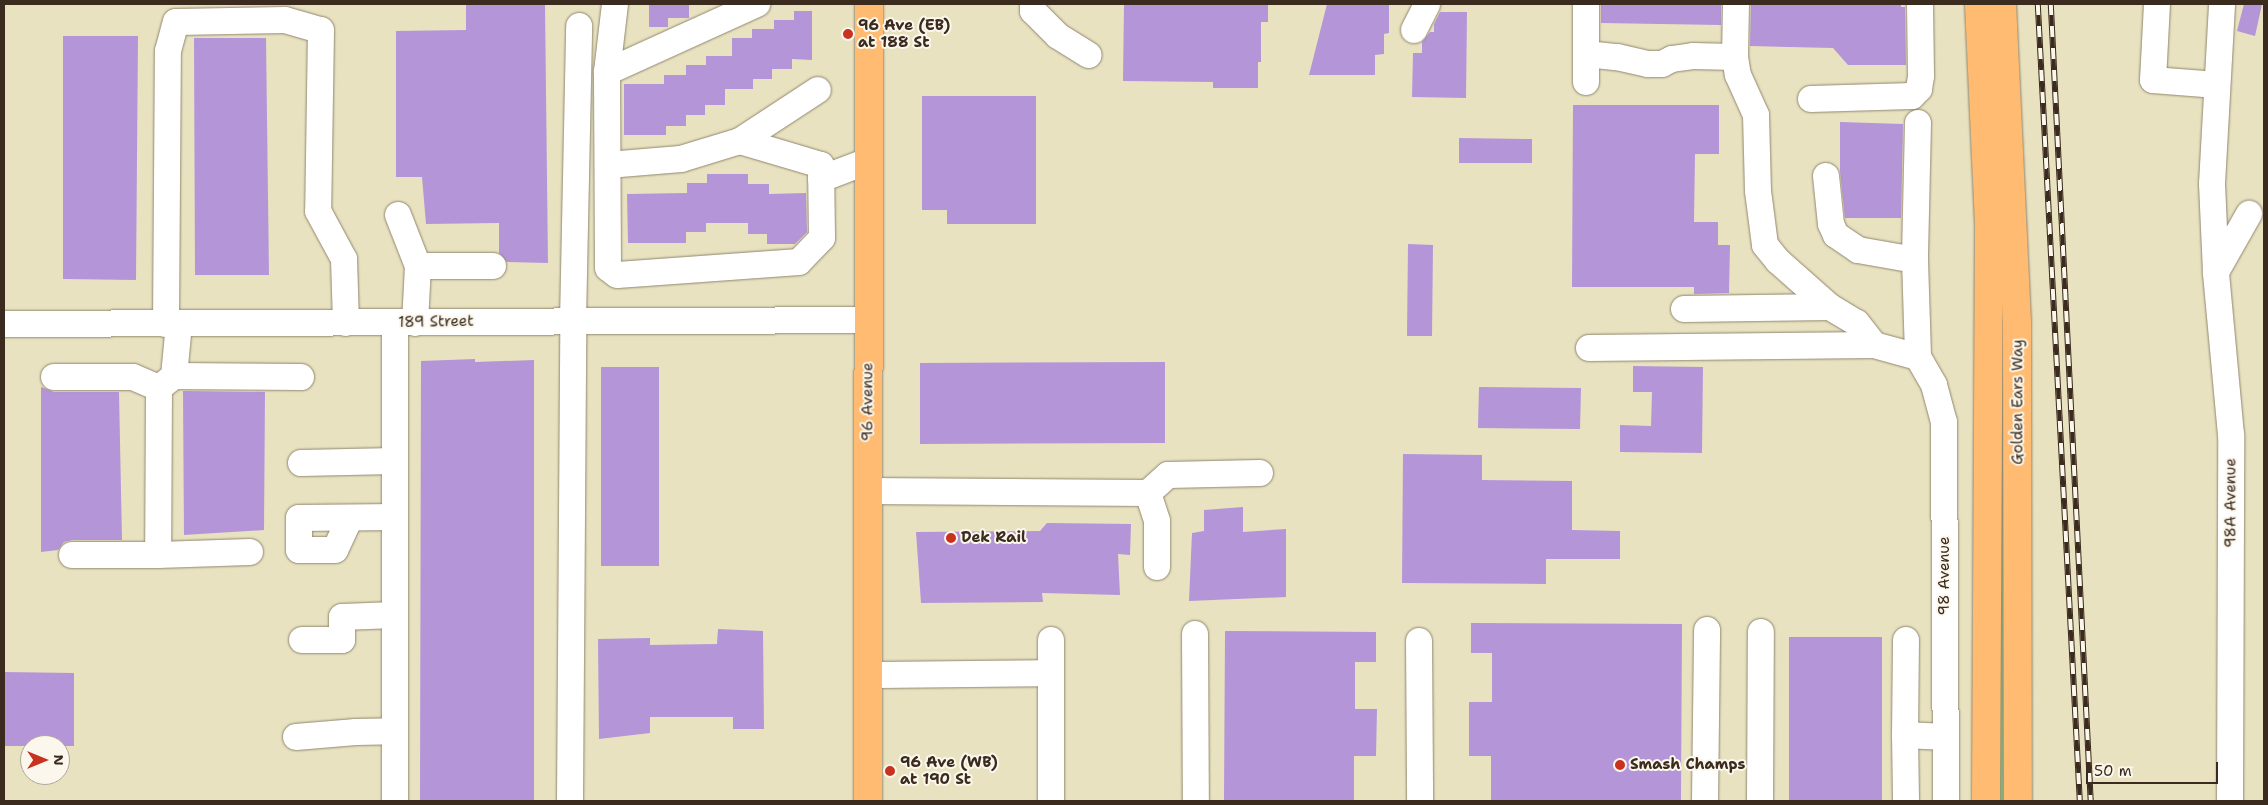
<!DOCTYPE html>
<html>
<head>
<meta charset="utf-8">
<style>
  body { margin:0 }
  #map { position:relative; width:2268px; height:805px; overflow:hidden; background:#e8e2c0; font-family:"Shantell Sans",sans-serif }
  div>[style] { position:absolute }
  .green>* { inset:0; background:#7fc885 }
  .building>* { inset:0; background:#b495d8 }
  .roads { filter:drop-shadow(0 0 1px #92866f) drop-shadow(0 0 1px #92866f) }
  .minor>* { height:26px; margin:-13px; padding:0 13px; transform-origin:13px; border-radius:13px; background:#fff }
  .major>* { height:28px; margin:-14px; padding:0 14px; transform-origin:14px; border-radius:14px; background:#febb71 }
  .rail>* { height:5.5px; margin-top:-2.75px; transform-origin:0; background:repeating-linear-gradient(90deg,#fbf7ec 0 11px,#3b2a1e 0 22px); box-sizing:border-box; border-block:1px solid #3b2a1e }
  .dots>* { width:14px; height:14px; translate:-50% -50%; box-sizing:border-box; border:2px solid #fbf7ec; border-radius:50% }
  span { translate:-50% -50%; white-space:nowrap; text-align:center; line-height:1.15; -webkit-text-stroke:4px #fbf7ec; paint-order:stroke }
  .poi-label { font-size:15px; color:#3b2a1e; font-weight:700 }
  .left { translate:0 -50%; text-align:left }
  .street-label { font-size:15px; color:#3b2a1e }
  .frame { position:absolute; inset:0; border:5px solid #3b2a1e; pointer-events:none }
  .north { position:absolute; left:20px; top:735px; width:50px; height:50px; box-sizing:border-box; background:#fbf7ec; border:1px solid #aea59a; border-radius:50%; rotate:90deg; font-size:14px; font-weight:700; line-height:20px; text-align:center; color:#3b2a1e }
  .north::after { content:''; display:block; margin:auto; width:18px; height:22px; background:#c8321e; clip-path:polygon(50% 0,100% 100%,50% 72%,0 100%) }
  .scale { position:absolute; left:2086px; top:762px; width:132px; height:22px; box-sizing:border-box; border:2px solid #3b2a1e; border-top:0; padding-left:6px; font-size:15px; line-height:18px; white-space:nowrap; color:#3b2a1e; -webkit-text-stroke:4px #fbf7ec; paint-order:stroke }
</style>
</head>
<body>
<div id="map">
  <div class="green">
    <div style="clip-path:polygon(2003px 232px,2008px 801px,1998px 801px,2000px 349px)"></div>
  </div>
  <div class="building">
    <div style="clip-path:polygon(466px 4px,545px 4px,548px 263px,507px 262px,499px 253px,499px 223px,426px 224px,422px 177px,396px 177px,396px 31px,466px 30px)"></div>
    <div style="clip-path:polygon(649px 4px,689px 4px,689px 18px,668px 18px,668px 27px,649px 27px)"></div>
    <div style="clip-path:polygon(1124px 4px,1268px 4px,1268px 22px,1261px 22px,1261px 62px,1258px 62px,1258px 88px,1213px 88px,1213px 82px,1123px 81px)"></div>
    <div style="clip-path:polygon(1327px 4px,1389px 4px,1389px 33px,1384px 34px,1384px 54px,1375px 55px,1375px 75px,1309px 75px)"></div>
    <div style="clip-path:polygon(1601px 4px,1721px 4px,1721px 25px,1601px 23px)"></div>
    <div style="clip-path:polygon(1751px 4px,1901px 4px,1901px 7px,1905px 7px,1906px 65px,1848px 65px,1833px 48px,1750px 46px)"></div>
    <div style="clip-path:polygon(2244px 4px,2262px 4px,2255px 36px,2237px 31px)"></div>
    <div style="clip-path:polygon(794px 11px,812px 11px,812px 60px,792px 59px,792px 69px,772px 69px,772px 79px,753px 79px,753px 89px,725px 89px,725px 105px,705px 105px,705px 115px,686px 115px,686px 126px,666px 126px,666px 135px,624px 135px,624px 84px,664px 84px,664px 75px,686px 75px,686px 65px,706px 65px,706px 56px,732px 56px,732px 38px,752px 38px,752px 29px,774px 29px,774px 20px,794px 20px)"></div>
    <div style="clip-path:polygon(1440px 12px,1467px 12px,1466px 98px,1412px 97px,1413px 53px,1422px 53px,1422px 42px,1430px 32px,1434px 32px,1434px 24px)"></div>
    <div style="clip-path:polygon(63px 36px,138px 36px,136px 280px,63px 279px)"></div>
    <div style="clip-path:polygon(194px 38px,266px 38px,269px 275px,195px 275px)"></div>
    <div style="clip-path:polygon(922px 96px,1036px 96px,1036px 224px,947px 224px,947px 210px,922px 210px)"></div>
    <div style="clip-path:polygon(1573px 105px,1719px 105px,1719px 154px,1695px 154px,1694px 222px,1718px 222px,1718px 245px,1730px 245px,1729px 293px,1694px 294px,1694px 287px,1572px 287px)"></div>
    <div style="clip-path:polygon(1840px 122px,1903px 124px,1901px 218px,1845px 218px,1840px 171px)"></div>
    <div style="clip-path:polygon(1459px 138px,1532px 139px,1532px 163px,1459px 163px)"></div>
    <div style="clip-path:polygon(707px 174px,748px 174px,748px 184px,769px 184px,769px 194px,806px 193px,807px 232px,795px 244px,767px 244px,767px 234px,748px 234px,748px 223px,706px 223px,706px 232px,686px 232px,686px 243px,628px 243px,627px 194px,687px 193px,687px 183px,707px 183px)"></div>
    <div style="clip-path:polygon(1408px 244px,1433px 245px,1432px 336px,1407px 336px)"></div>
    <div style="clip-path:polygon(475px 359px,475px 362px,534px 360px,534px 801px,420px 801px,421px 361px)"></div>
    <div style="clip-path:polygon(1165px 362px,1165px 443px,920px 444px,920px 363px)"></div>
    <div style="clip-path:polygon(1633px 366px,1703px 367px,1702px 453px,1620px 452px,1620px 425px,1651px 426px,1652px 392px,1633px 392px)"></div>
    <div style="clip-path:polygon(601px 367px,659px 367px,659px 566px,601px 566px)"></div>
    <div style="clip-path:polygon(41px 387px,54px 392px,119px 392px,122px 540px,72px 540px,64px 542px,58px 550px,41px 552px)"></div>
    <div style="clip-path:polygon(1479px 387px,1581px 388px,1580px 429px,1478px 428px)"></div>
    <div style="clip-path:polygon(183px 391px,265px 392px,264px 530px,184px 535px)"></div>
    <div style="clip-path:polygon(1403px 454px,1482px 455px,1482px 480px,1572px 481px,1572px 530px,1620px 531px,1620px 559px,1546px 559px,1546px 584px,1402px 583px)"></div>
    <div style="clip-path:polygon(1243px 507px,1243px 532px,1286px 529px,1286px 597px,1189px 601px,1192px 533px,1204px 531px,1204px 510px)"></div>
    <div style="clip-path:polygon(1047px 523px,1131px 524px,1130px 555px,1118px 554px,1120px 595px,1042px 593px,1043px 602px,921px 603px,916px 532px,1040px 531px)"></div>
    <div style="clip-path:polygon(1471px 623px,1682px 624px,1681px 801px,1491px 801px,1491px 756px,1469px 756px,1469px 702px,1492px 702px,1492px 653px,1471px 653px)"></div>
    <div style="clip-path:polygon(718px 629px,763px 631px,764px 729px,733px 729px,733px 717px,650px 717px,650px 733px,599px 739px,598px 639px,650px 638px,650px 645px,717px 644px)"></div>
    <div style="clip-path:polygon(1225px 631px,1376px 632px,1376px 662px,1355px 662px,1355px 709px,1377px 709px,1376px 756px,1354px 756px,1354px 801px,1224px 801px)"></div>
    <div style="clip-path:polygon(1789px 637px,1882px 637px,1882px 801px,1789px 801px)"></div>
    <div style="clip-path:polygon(4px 672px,74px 673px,74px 746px,4px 746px)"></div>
  </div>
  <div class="roads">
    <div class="minor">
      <div style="left:1033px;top:4px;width:7px;rotate:90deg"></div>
      <div style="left:1033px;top:11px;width:35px;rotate:45deg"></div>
      <div style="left:1058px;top:36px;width:36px;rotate:32deg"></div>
      <div style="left:1736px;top:4px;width:53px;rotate:91.1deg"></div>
      <div style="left:1735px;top:57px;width:18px;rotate:81deg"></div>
      <div style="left:1738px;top:75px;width:44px;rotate:65.8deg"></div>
      <div style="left:1756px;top:115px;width:76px;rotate:88.5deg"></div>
      <div style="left:1758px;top:191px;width:54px;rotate:82.6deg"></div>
      <div style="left:1765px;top:245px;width:21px;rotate:51deg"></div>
      <div style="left:1778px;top:261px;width:69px;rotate:41.5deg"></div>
      <div style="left:1830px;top:307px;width:31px;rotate:31deg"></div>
      <div style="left:1857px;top:323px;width:28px;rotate:52deg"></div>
      <div style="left:1874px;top:345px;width:46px;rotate:15.3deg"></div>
      <div style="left:2157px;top:4px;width:76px;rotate:93deg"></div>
      <div style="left:2153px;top:80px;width:64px;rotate:4.5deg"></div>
      <div style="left:1414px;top:30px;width:29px;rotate:-63deg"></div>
      <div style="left:1586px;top:54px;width:31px;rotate:6deg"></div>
      <div style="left:1617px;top:57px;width:32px;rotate:13deg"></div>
      <div style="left:1648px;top:64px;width:14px"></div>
      <div style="left:1662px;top:64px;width:11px;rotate:-27deg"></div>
      <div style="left:1672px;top:59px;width:21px;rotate:-8deg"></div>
      <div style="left:1693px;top:56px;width:42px;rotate:1.4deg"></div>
      <div style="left:607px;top:72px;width:68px;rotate:-83.3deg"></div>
      <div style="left:1586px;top:82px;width:78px;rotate:-90deg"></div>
      <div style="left:1811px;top:99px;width:101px;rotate:-1.7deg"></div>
      <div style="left:1912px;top:96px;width:10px;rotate:-45deg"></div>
      <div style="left:1919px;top:89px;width:13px;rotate:-81deg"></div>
      <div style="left:1921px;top:76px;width:72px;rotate:-90.8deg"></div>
      <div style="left:1918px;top:123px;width:137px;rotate:91.3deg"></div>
      <div style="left:1915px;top:260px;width:97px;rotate:88.2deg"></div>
      <div style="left:1918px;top:357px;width:32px;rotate:60deg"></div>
      <div style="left:1934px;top:385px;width:38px;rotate:75deg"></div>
      <div style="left:1944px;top:422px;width:379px;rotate:89.7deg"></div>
      <div style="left:740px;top:141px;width:93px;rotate:-33.2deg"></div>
      <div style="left:608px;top:165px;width:73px;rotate:-4.7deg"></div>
      <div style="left:681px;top:159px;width:62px;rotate:-17deg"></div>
      <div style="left:740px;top:141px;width:84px;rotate:16.5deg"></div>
      <div style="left:821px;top:165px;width:73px;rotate:89.2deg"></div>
      <div style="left:822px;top:238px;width:33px;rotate:134deg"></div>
      <div style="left:799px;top:262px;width:182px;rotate:175.9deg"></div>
      <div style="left:617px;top:275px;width:11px;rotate:-142deg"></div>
      <div style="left:608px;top:268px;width:196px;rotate:-90.3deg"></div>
      <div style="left:607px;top:72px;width:165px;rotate:-24.4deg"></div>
      <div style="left:1826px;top:176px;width:48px;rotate:84.1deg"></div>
      <div style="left:1831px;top:224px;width:12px;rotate:66deg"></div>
      <div style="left:1836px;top:235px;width:27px;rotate:34deg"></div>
      <div style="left:1858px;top:250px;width:58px;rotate:10deg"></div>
      <div style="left:821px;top:179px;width:50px;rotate:-21deg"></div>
      <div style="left:398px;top:215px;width:55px;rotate:68.6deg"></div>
      <div style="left:418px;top:266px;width:57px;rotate:93deg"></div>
      <div style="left:418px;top:266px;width:75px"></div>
      <div style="left:2216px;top:272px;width:88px;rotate:-92.6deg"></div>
      <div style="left:2212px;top:184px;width:180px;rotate:-86.8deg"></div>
      <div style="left:1684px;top:309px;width:146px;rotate:-0.8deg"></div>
      <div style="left:395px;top:323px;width:478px;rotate:90deg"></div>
      <div style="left:4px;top:324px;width:865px;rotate:-0.26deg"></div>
      <div style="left:166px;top:324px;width:273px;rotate:-89.6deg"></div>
      <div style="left:168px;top:51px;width:30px;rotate:-75deg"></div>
      <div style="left:176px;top:22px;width:109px;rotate:-1.1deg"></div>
      <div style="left:285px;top:20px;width:37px;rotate:16deg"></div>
      <div style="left:321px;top:30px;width:181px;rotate:90.9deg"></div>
      <div style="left:318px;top:211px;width:55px;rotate:61.6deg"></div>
      <div style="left:344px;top:259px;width:64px;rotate:88.2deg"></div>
      <div style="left:179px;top:324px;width:52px;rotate:95.5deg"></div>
      <div style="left:174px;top:376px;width:19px;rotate:141deg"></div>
      <div style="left:159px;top:388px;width:167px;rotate:90.3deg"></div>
      <div style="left:158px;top:555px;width:92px;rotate:-1.9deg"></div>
      <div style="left:1589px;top:348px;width:285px;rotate:-0.6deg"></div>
      <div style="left:174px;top:376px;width:127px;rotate:0.5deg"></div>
      <div style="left:54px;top:377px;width:79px"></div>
      <div style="left:133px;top:377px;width:28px;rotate:23deg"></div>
      <div style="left:301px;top:463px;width:94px;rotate:-1.2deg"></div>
      <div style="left:868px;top:491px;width:280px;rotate:0.4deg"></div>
      <div style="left:1148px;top:493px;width:27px;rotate:-42deg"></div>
      <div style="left:1168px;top:475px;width:92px;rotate:-1.2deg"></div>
      <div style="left:1148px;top:493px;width:29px;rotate:72deg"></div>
      <div style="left:1157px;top:521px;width:46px;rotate:90deg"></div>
      <div style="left:350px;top:518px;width:35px;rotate:115deg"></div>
      <div style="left:335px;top:550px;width:36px;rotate:180deg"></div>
      <div style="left:299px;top:550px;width:32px;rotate:-90deg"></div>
      <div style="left:299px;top:518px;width:96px;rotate:-0.6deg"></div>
      <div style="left:72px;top:555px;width:86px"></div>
      <div style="left:1195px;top:634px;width:167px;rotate:89.7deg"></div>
      <div style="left:302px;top:640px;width:40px"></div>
      <div style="left:342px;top:640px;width:23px;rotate:-90deg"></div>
      <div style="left:342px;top:617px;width:53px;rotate:-2.2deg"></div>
      <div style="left:1051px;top:640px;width:161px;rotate:90deg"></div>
      <div style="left:1906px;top:640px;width:95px;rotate:90.6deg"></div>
      <div style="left:1905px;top:735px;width:41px;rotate:2.8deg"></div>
      <div style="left:1419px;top:641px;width:160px;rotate:89.6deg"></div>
      <div style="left:868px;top:675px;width:183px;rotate:-0.6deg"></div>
      <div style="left:1905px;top:735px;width:66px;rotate:89.1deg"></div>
      <div style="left:296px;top:737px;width:60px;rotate:-4.8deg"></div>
      <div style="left:356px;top:732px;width:39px;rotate:-1deg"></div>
      <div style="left:570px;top:801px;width:480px;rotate:-89.6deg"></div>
      <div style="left:573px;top:321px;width:295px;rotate:-88.8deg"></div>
      <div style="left:1705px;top:801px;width:171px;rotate:-89.3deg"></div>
      <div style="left:1760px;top:801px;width:169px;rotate:-89.7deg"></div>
      <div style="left:2230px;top:801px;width:366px;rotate:-89.8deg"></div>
      <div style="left:2231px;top:435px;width:164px;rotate:-95.3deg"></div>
      <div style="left:2216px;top:272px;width:67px;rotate:-60.4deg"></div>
    </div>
    <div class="major">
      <div style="left:1979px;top:4px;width:224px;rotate:87.4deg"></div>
      <div style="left:1989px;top:228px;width:573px;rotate:90.3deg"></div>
      <div style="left:2002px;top:4px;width:318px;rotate:87.3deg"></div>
      <div style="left:2017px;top:322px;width:479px;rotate:89.9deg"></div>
      <div style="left:868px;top:801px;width:797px;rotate:-89.93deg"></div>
    </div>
  </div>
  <div class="rail">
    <div style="left:2038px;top:4px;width:798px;rotate:86.98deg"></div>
    <div style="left:2051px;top:4px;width:798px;rotate:87.13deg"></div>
  </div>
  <div class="dots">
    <div style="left:848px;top:34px;background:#c8321e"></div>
    <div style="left:951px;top:538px;background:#c8321e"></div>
    <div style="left:1620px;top:765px;background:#c8321e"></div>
    <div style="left:890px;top:771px;background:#c8321e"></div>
  </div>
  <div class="poi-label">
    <span class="left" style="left:858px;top:34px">96 Ave (EB)<br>at 188 St</span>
    <span class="left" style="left:961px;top:538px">Dek Rail</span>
    <span class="left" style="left:900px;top:771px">96 Ave (WB)<br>at 190 St</span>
    <span class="left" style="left:1630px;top:765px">Smash Champs</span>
  </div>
  <div class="street-label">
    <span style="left:436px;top:322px;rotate:-1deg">189 Street</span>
    <span style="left:868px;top:402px;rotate:-90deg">96 Avenue</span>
    <span style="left:2018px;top:402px;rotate:-90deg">Golden Ears Way</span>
    <span style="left:2231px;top:503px;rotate:-90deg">98A Avenue</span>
    <span style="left:1945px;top:576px;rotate:-90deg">98 Avenue</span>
  </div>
  <div class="frame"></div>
  <div class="north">N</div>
  <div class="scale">50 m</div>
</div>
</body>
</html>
